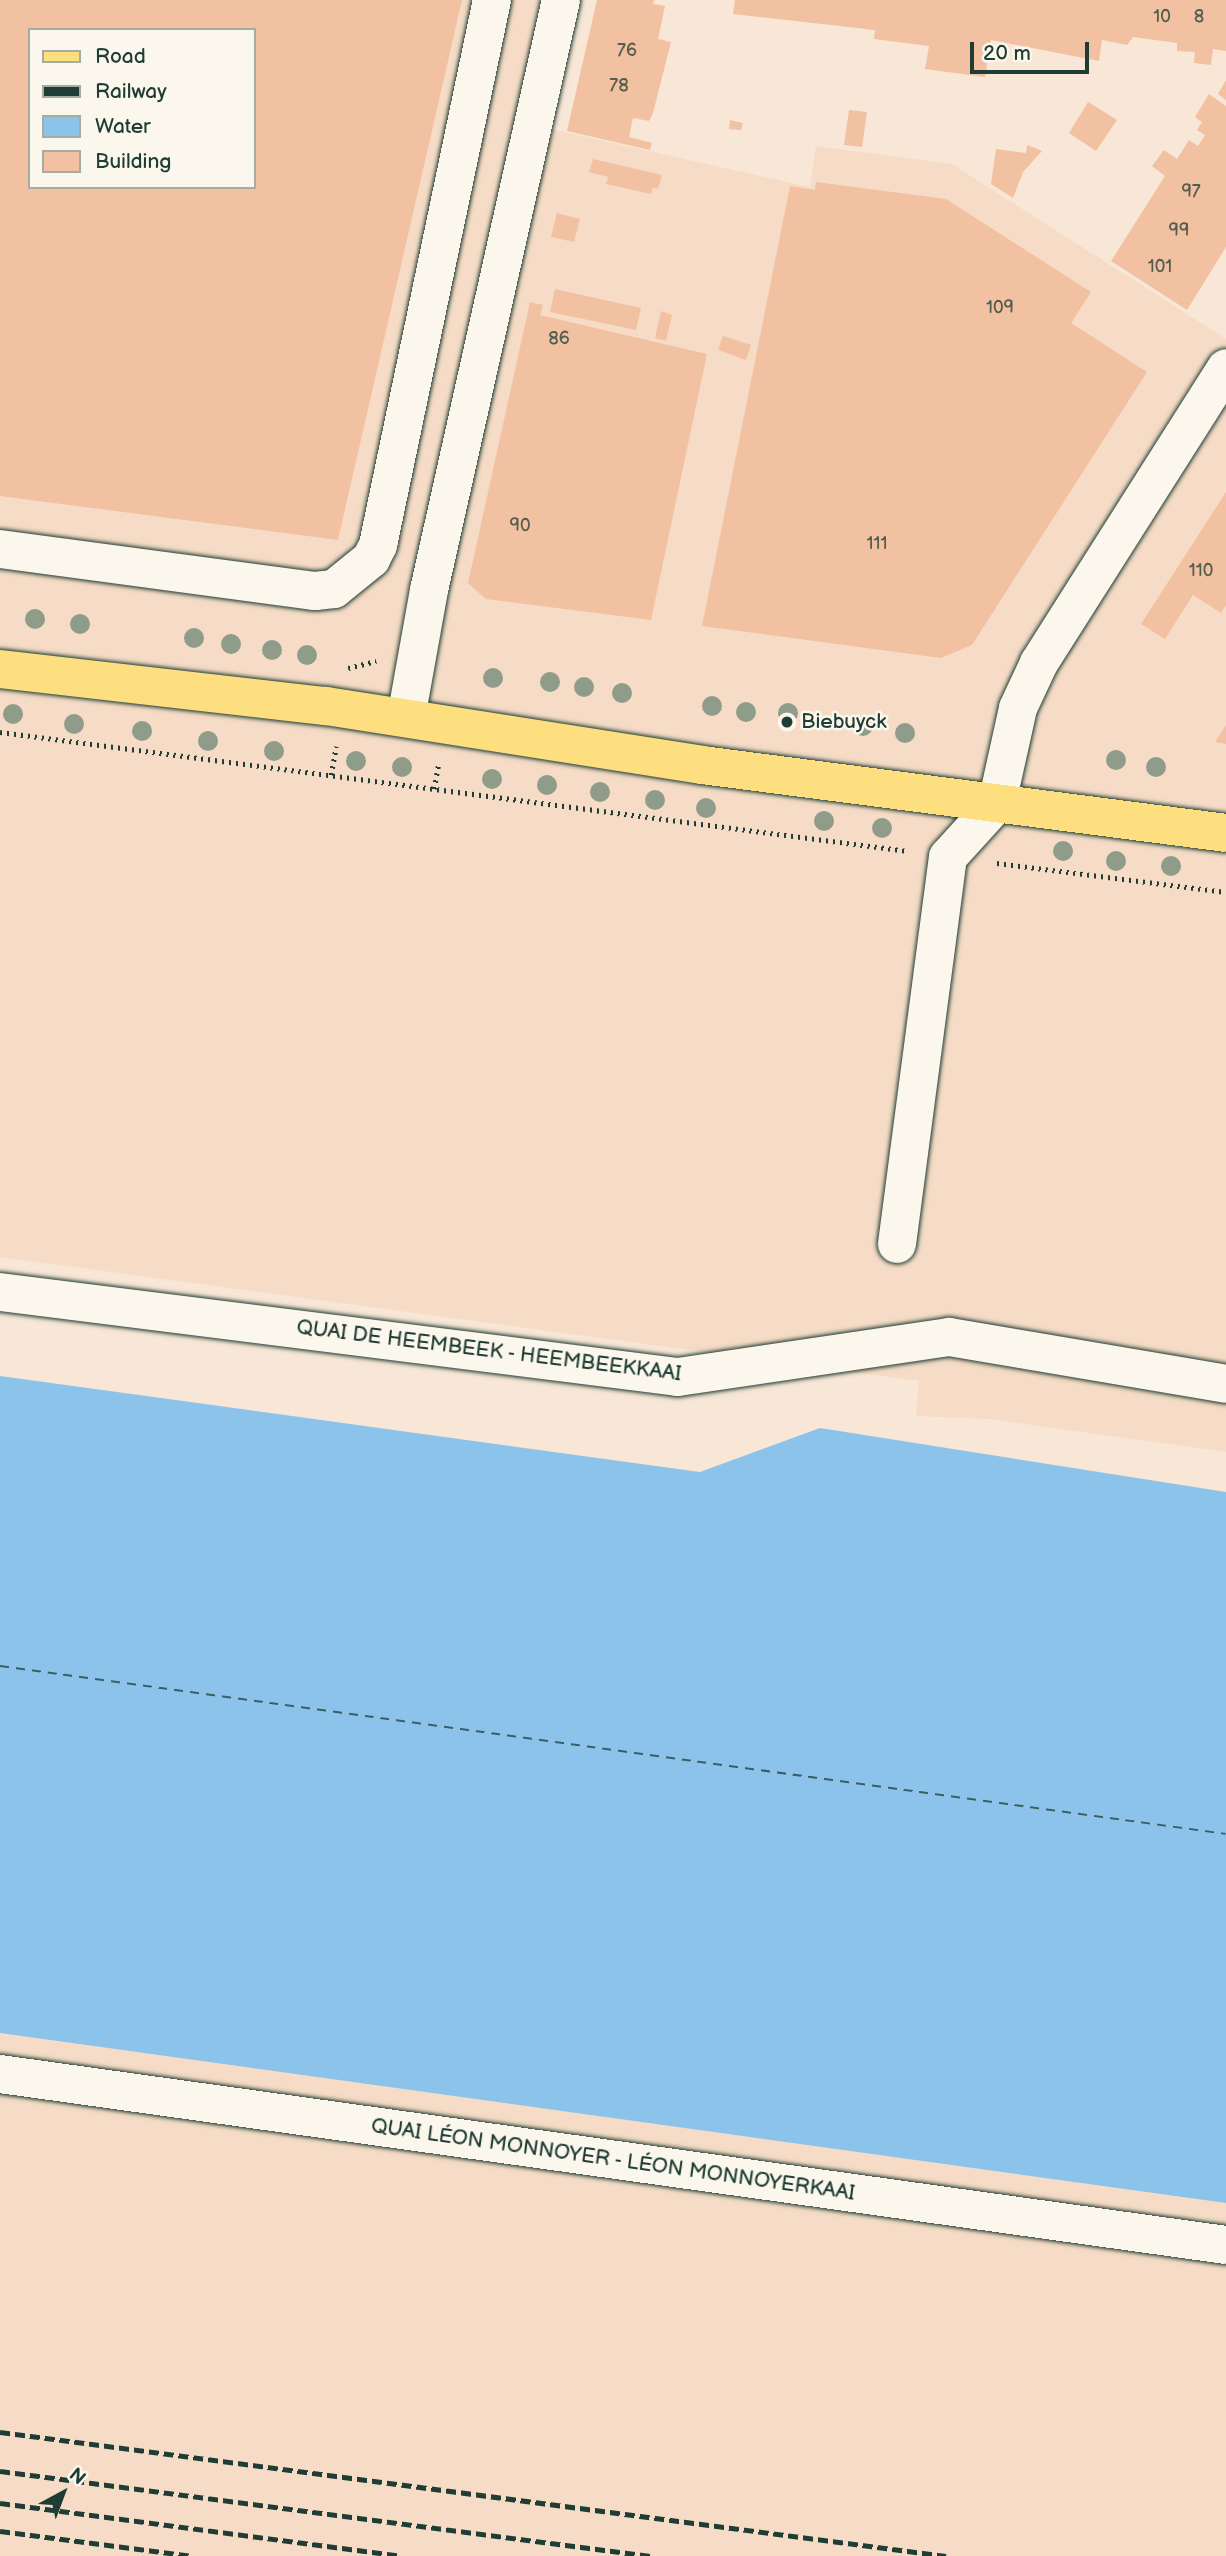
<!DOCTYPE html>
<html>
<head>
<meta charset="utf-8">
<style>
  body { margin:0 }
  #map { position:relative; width:1226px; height:2556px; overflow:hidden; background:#f8e7d6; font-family:"Balsamiq Sans",sans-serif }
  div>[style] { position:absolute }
  .built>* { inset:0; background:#f6dcc6 }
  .water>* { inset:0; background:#8cc3ea }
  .ferry>* { height:2px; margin-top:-1px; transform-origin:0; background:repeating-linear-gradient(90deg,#3a5e62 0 9px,transparent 0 16px) }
  .building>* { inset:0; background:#f1c1a1 }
  .path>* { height:4.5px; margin-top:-2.25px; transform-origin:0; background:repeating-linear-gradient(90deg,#1f3d34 0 2px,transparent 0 7px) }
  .roads { filter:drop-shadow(0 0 2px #1f3d34) drop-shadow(0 0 2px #1f3d34) }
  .minor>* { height:38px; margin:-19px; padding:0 19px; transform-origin:19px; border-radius:19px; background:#fbf7ec }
  .major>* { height:38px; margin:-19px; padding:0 19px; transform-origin:19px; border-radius:19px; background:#fddf80 }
  .rail>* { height:5px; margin-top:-2.5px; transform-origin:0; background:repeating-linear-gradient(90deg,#1f3d34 0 10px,transparent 0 15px) }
  .trees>* { width:20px; height:20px; margin:-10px; border-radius:50%; background:#909c8a }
  .dots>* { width:19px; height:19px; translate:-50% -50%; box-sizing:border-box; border:4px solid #fbf7ec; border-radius:50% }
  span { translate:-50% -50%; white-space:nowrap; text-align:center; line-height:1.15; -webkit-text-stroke:5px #fbf7ec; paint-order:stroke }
  .number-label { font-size:18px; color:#545e4f }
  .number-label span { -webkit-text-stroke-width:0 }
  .poi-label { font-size:21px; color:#1f3d34 }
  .left { translate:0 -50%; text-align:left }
  .street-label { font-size:21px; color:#1f3d34 }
  .legend { position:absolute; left:28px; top:28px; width:228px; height:161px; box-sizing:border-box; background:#fbf7ec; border:2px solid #a3ada2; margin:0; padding:9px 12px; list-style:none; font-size:21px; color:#1f3d34 }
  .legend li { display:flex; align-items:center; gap:14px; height:35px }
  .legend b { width:35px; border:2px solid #a3ada2 }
  .north { position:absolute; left:28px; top:2458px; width:70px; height:70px; -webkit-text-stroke:5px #fbf7ec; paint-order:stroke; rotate:41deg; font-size:19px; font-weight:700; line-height:28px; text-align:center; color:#1f3d34 }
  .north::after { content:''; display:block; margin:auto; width:24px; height:32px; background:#1f3d34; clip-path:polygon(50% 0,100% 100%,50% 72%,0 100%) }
  .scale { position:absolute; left:970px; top:42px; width:119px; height:32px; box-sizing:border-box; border:4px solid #1f3d34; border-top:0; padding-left:9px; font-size:21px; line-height:24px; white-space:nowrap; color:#1f3d34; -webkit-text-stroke:5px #fbf7ec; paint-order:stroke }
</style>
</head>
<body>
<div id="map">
  <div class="built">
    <div style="clip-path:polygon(evenodd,0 0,561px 0,533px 125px,810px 187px,816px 146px,952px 164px,1226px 339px,1226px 1452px,990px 1419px,916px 1416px,919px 1381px,0 1257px,0 0,30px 30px,254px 30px,254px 187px,30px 187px,30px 30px)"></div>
    <div style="clip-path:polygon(0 2019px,1px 2033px,1226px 2203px,1226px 2556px,0 2556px)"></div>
  </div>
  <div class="water">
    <div style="clip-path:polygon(0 1376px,700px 1472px,820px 1428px,1226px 1492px,1226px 2203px,0 2033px)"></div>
  </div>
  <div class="ferry">
    <div style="left:0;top:1666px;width:1237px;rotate:7.8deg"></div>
  </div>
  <div class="building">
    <div style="clip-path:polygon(evenodd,0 0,462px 0,338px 540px,0 496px,0 0,30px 30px,254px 30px,254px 187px,30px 187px,30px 30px)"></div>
    <div style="clip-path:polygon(597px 0,654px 0,653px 4px,665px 6px,658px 39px,671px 42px,653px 113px,649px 121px,633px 118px,629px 137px,652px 143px,650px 150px,567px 131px)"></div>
    <div style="clip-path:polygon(735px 0,1226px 0,1226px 51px,1213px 49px,1211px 65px,1194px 63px,1195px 52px,1177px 51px,1177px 43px,1133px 37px,1127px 45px,1102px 40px,1099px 61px,991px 40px,985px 77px,925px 69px,929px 46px,874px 39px,875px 30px,733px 14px)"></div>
    <div style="clip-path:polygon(1226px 80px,1226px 100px,1218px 94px)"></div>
    <div style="clip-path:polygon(1209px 94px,1226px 106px,1226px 247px,1187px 310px,1111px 261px,1165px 176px,1152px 166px,1164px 150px,1177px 159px,1189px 140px,1198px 146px,1205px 135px,1197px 130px,1202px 122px,1195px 117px)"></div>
    <div style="clip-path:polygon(1088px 102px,1117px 120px,1096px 151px,1069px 133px)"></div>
    <div style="clip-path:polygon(849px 110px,867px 112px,862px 147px,844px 145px)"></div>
    <div style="clip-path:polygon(730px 120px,743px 123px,741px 130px,729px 129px)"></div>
    <div style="clip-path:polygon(1027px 145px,1042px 151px,1023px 172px,1013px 198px,991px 184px,996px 149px,1026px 153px)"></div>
    <div style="clip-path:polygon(593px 159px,662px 175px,658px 189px,653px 187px,651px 194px,606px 184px,608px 177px,589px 172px)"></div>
    <div style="clip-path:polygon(816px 182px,946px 199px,1091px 292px,1071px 323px,1147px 372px,972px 645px,941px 658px,702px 626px,790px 186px,815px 190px)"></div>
    <div style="clip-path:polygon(557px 213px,580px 219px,574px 242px,551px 237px)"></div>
    <div style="clip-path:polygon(555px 289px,641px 308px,636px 330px,550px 312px)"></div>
    <div style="clip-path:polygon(530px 302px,543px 305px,540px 315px,707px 354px,651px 620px,486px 599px,468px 583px)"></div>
    <div style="clip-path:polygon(661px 311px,672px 315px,666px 341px,655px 338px)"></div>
    <div style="clip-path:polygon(723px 336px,751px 345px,746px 360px,718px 350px)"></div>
    <div style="clip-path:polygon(1226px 492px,1226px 605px,1221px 613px,1193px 595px,1165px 639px,1141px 624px)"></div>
    <div style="clip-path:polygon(1226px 725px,1226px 744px,1215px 742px)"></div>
  </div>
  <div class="path">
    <div style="left:348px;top:668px;width:29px;rotate:-14deg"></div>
    <div style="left:0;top:732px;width:916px;rotate:7.47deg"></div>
    <div style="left:331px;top:775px;width:29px;rotate:-80deg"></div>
    <div style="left:434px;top:789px;width:27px;rotate:-80deg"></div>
    <div style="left:997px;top:863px;width:231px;rotate:7.2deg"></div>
  </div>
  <div class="roads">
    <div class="minor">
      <div style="left:0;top:549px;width:318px;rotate:7.6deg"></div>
      <div style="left:315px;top:591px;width:19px;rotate:-6deg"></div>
      <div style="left:334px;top:589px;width:48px;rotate:-39deg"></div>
      <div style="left:371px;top:559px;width:16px;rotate:-63deg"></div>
      <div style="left:378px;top:545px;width:557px;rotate:-78.19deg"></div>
      <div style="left:406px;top:718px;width:130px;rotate:-79.8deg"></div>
      <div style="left:429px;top:590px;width:605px;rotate:-77.39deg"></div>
      <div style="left:897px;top:1244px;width:390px;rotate:-82.5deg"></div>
      <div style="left:948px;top:857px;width:73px;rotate:-47.8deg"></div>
      <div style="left:997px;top:803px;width:97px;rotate:-77.5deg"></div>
      <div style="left:1018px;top:708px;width:50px;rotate:-65deg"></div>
      <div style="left:1039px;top:663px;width:349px;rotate:-57.6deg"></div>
      <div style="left:0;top:1292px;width:683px;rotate:7.15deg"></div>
      <div style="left:678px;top:1377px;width:274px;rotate:-8.4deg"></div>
      <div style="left:949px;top:1337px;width:281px;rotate:9.6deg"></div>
      <div style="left:0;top:2074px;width:1238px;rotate:7.94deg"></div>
    </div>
    <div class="major">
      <div style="left:0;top:669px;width:328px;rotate:6.5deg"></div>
      <div style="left:326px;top:706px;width:381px;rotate:8.9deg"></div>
      <div style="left:702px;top:765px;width:528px;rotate:7.39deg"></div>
    </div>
  </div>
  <div class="rail">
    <div style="left:0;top:2432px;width:954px;rotate:7.47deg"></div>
    <div style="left:0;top:2471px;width:656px;rotate:7.45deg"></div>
    <div style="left:0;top:2503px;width:404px;rotate:7.5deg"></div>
    <div style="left:0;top:2531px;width:194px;rotate:7.4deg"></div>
  </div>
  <div class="trees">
    <div style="left:35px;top:619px"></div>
    <div style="left:80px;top:624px"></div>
    <div style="left:194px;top:638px"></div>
    <div style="left:231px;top:644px"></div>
    <div style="left:272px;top:650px"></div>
    <div style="left:307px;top:655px"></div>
    <div style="left:493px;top:678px"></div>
    <div style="left:550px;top:682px"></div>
    <div style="left:584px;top:687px"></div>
    <div style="left:622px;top:693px"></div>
    <div style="left:712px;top:706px"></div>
    <div style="left:746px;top:712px"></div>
    <div style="left:788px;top:713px"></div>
    <div style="left:13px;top:714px"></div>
    <div style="left:74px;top:724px"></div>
    <div style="left:863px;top:726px"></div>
    <div style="left:142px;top:731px"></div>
    <div style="left:905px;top:733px"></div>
    <div style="left:208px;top:741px"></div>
    <div style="left:274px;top:751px"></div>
    <div style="left:1116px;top:760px"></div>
    <div style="left:356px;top:761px"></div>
    <div style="left:402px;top:767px"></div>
    <div style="left:1156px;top:767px"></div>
    <div style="left:492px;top:779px"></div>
    <div style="left:547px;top:785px"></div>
    <div style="left:600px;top:792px"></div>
    <div style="left:655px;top:800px"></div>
    <div style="left:706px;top:808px"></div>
    <div style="left:824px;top:821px"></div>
    <div style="left:882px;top:828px"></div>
    <div style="left:1063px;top:851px"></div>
    <div style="left:1116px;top:861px"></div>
    <div style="left:1171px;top:866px"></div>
  </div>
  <div class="dots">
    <div style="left:787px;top:722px;background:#1f3d34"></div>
  </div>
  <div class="number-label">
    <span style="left:1162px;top:17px">10</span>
    <span style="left:1199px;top:17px">8</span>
    <span style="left:627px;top:51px">76</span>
    <span style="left:619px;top:86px">78</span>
    <span style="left:1191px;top:192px">97</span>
    <span style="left:1179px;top:231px">99</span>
    <span style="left:1160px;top:267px">101</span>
    <span style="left:1000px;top:308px">109</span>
    <span style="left:559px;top:339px">86</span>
    <span style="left:520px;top:526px">90</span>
    <span style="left:877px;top:544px">111</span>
    <span style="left:1201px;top:571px">110</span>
  </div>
  <div class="poi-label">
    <span class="left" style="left:801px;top:722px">Biebuyck</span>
  </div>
  <div class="street-label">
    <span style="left:489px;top:1351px;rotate:7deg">QUAI DE HEEMBEEK - HEEMBEEKKAAI</span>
    <span style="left:613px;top:2160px;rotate:8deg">QUAI LÉON MONNOYER - LÉON MONNOYERKAAI</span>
  </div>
  <ul class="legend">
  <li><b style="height:9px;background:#fddf80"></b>Road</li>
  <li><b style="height:9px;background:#1f3d34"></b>Railway</li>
  <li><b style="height:19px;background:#8cc3ea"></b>Water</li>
  <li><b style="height:19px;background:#f1c1a1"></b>Building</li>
  </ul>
  <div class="north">N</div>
  <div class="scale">20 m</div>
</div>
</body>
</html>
